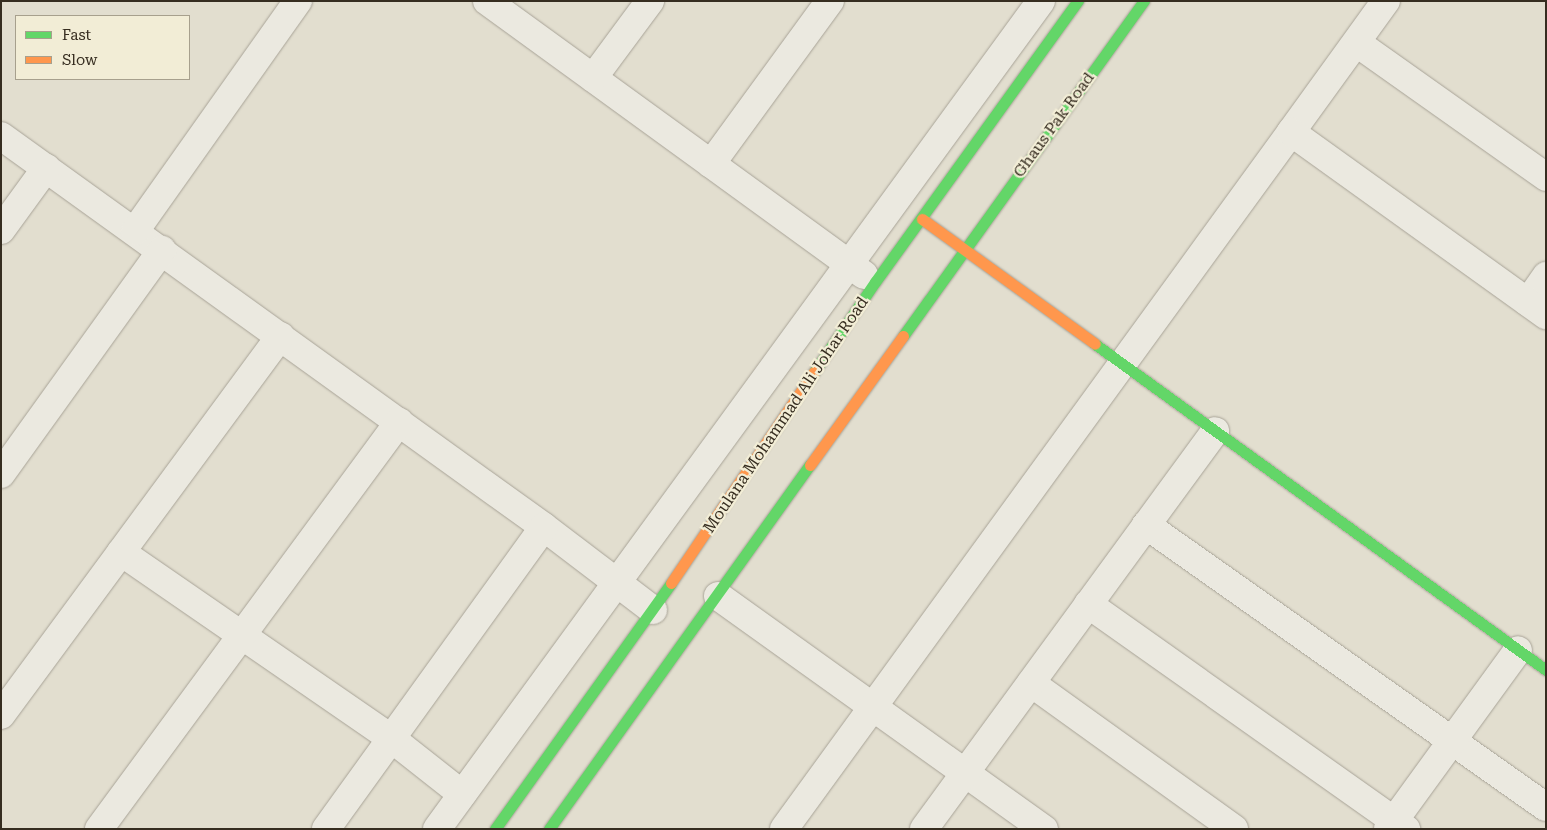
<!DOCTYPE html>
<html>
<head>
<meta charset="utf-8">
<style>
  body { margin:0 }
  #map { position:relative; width:1547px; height:830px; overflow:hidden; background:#e2decf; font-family:"Roboto Serif",serif }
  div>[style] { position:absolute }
  .roads { filter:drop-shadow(0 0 1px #a8a397) drop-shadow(0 0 1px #a8a397) }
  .street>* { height:28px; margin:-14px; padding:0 14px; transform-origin:14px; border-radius:14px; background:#ebe9e0 }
  .fast>* { height:11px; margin:-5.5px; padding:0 5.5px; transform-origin:5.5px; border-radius:5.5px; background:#63d668 }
  .slow>* { height:11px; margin:-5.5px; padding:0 5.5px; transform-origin:5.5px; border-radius:5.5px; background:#ff974d }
  span { translate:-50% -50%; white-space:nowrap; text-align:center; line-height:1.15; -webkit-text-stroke:4.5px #f2edd6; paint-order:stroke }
  .street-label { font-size:16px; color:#362d20 }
  .frame { position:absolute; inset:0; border:2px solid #362d20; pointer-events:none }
  .legend { position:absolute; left:15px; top:15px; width:175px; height:65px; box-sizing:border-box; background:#f2edd6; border:1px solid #a7a08d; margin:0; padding:6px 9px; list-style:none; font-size:15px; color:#362d20 }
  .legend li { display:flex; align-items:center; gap:10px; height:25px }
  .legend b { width:25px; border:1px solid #a7a08d }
</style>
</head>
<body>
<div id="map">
  <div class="roads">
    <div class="street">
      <div style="left:487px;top:1px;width:466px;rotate:36deg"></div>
      <div style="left:1357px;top:43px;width:232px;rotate:35.3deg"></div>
      <div style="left:593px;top:78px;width:96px;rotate:-53.5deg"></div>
      <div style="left:1291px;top:132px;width:162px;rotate:-54.1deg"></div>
      <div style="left:1px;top:136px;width:669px;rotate:35.76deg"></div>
      <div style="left:544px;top:527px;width:137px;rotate:37.3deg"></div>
      <div style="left:711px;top:164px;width:202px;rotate:-53.9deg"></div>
      <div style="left:1px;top:230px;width:77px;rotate:-54deg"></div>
      <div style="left:135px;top:231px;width:282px;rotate:-54.7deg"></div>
      <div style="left:1528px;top:302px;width:32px;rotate:-55deg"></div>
      <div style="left:1px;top:474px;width:276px;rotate:-54.3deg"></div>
      <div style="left:1146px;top:525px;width:489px;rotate:35.2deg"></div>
      <div style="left:121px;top:552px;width:329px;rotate:34.6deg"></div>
      <div style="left:392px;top:739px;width:89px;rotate:38.2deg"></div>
      <div style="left:718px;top:596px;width:401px;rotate:35.6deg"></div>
      <div style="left:1088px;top:604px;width:390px;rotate:35.3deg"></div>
      <div style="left:1031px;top:683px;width:250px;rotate:35.7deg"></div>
      <div style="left:1px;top:715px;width:471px;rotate:-53.6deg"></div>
      <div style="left:99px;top:829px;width:506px;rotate:-53.61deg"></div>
      <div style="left:326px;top:829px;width:372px;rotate:-54.2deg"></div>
      <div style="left:437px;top:829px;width:1025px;rotate:-53.89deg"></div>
      <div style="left:784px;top:829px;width:862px;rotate:-53.97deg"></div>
      <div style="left:1291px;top:132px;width:314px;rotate:35.7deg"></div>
      <div style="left:924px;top:829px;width:493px;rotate:-53.8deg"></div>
      <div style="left:1388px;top:829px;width:221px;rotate:-54deg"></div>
    </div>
    <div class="fast">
      <div style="left:903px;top:336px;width:413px;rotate:-54.3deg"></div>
      <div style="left:1095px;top:344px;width:556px;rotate:35.86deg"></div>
      <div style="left:814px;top:372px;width:109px;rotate:-55.9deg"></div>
      <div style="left:875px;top:282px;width:347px;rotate:-54.2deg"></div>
      <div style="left:495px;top:829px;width:302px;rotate:-54.4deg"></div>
      <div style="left:549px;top:829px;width:448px;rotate:-54.4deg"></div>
    </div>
    <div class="slow">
      <div style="left:922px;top:219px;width:213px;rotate:35.8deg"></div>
      <div style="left:810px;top:465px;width:159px;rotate:-54.2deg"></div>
      <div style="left:671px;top:583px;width:255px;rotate:-55.9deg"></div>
    </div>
  </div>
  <div class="street-label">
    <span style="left:1054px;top:125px;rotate:-54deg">Ghaus Pak Road</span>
    <span style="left:786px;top:415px;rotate:-56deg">Moulana Mohammad Ali Johar Road</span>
  </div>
  <div class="frame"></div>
  <ul class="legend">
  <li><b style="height:6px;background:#63d668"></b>Fast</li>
  <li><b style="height:6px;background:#ff974d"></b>Slow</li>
  </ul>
</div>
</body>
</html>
